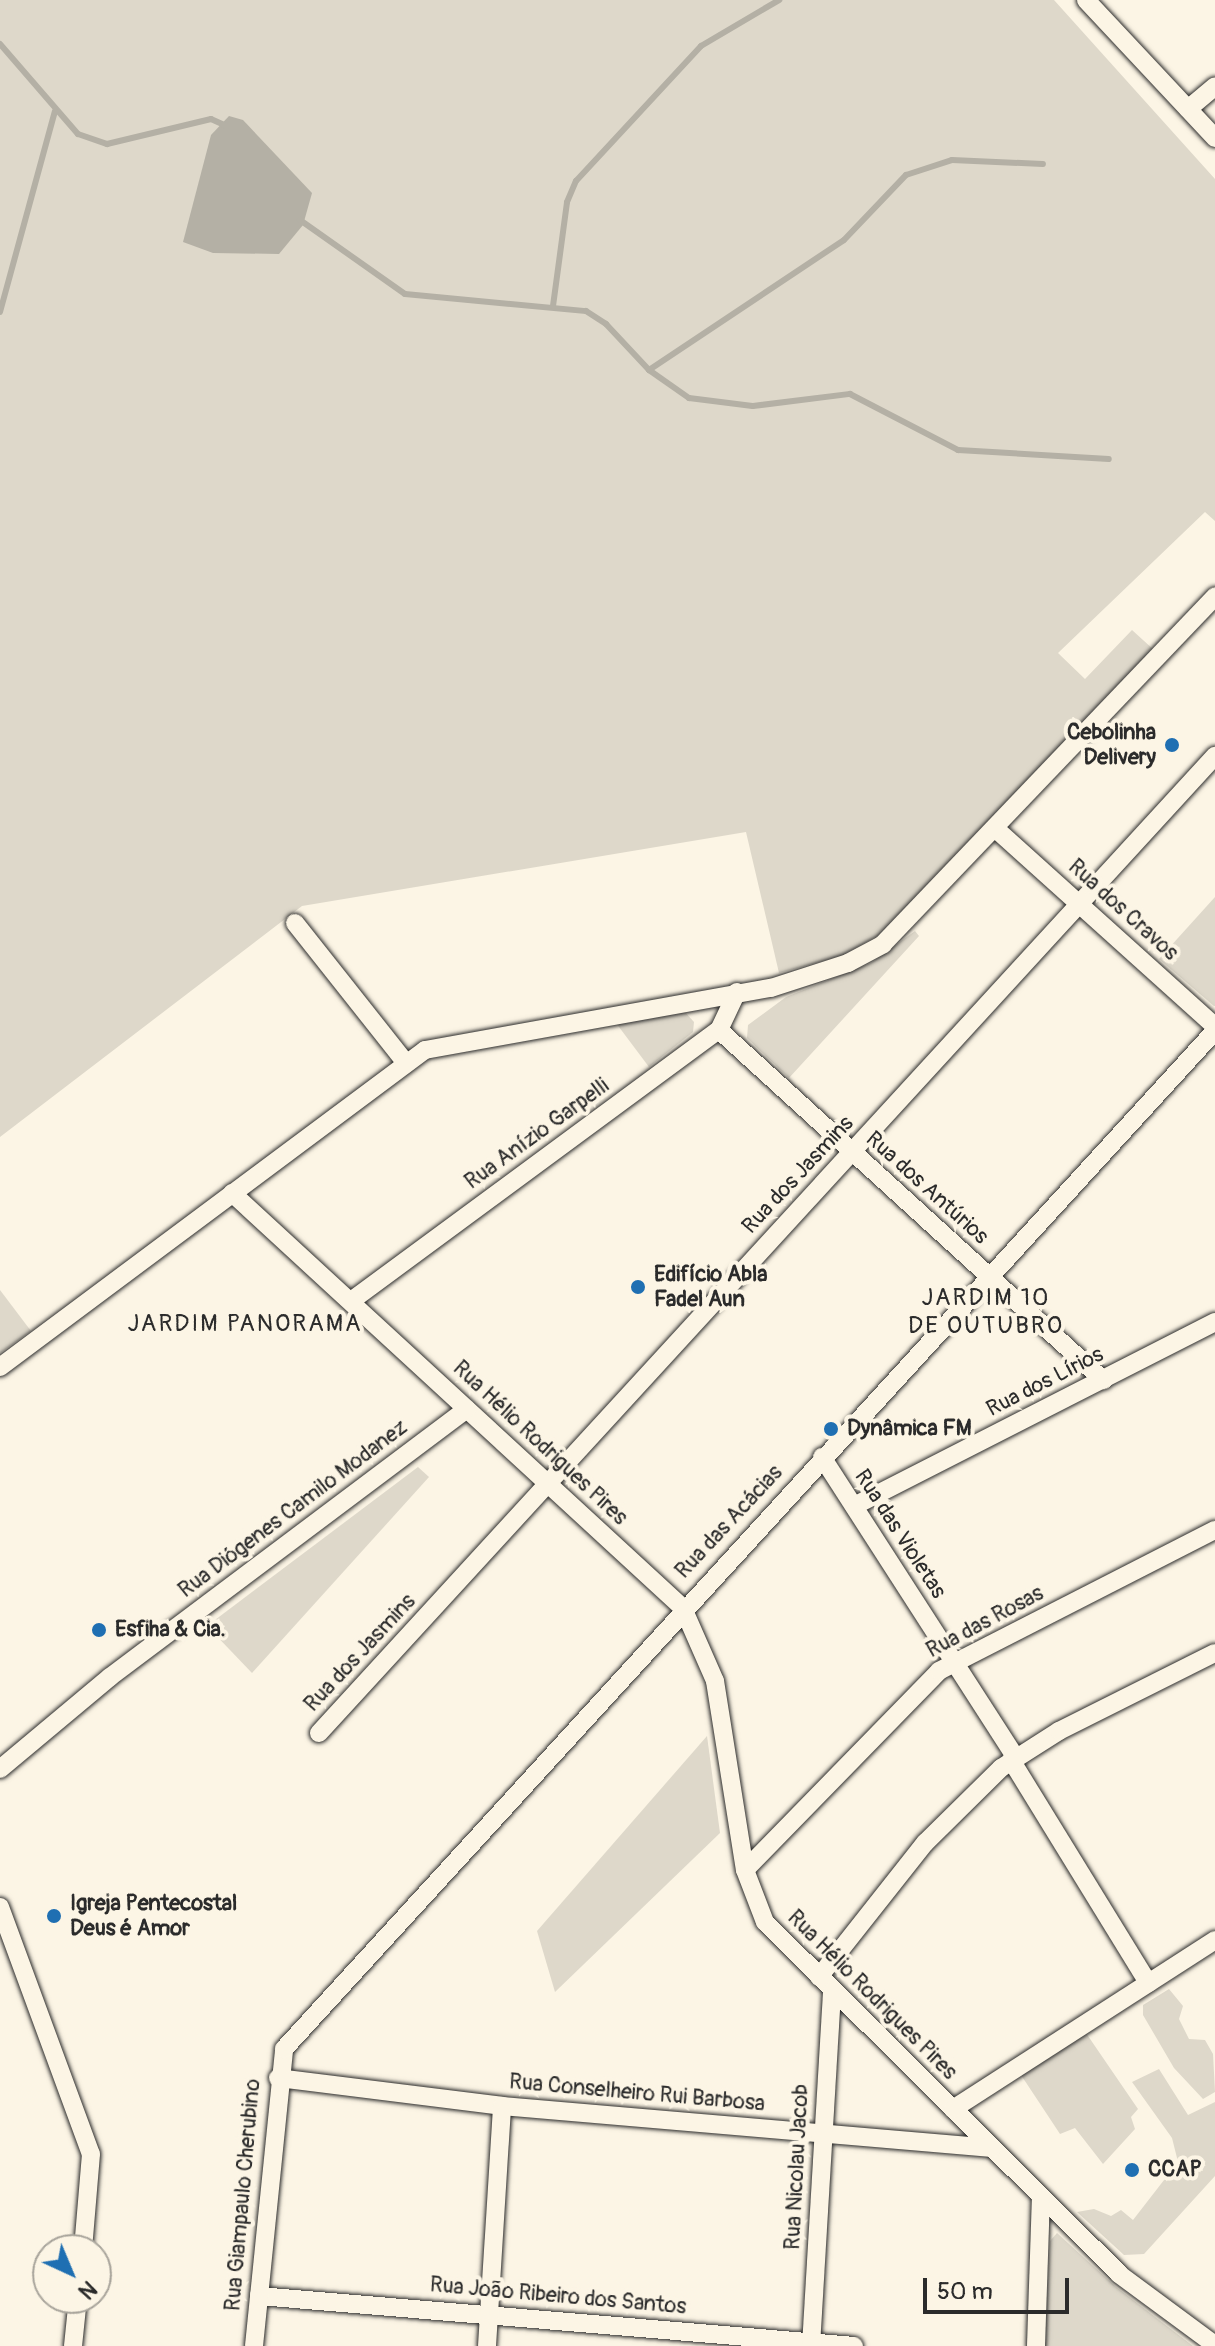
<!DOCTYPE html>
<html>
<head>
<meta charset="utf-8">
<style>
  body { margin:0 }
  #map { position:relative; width:1215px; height:2346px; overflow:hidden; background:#fcf5e5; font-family:Pangolin,sans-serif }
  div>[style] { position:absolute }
  .green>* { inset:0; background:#ded8ca }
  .water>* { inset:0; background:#b4b0a5 }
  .stream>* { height:6px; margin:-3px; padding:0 3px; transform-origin:3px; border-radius:3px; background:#b4b0a5 }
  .roads { filter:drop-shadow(0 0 2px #2b2b2b) drop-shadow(0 0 2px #2b2b2b) }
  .minor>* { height:18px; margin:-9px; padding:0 9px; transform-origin:9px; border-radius:9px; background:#fcf5e5 }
  .dots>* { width:22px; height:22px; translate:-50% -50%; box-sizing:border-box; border:4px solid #fcf5e5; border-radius:50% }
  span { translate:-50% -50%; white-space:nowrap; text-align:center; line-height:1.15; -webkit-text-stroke:8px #fcf5e5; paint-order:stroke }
  .poi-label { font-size:22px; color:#2b2b2b; font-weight:700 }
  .right { translate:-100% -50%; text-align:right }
  .left { translate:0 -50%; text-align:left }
  .street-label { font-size:22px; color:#2b2b2b }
  .neighbourhood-label { font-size:24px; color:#2b2b2b; letter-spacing:2px }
  .north { position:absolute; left:32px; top:2234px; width:80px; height:80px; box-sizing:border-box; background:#fcf5e5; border:2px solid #a8a49b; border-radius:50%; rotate:136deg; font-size:22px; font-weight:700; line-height:32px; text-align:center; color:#2b2b2b }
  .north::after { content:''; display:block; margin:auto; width:28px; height:36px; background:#1f6fb2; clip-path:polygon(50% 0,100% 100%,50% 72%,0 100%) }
  .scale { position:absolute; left:923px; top:2278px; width:146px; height:36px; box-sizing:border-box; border:4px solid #2b2b2b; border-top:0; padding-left:10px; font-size:24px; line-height:28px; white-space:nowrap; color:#2b2b2b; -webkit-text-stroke:6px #fcf5e5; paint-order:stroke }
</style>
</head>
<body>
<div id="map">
  <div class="green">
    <div style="clip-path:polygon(0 0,1054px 0,1215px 179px,1215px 521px,1205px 512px,1058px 653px,1085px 679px,1132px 630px,1154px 650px,886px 931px,841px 956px,779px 973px,746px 832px,302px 906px,0 1137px)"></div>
    <div style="clip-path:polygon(1215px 897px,1215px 1006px,1214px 1006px,1159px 959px)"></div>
    <div style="clip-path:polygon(915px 931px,919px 936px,789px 1078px,747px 1038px,748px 1025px,786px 997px,871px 963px)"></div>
    <div style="clip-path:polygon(685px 1012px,694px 1022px,693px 1032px,649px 1067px,616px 1023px)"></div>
    <div style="clip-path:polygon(0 1290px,31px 1331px,0 1353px)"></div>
    <div style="clip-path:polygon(418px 1467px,429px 1477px,252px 1673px,207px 1626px)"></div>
    <div style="clip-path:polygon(707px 1736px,720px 1833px,555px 1992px,537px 1931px)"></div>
    <div style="clip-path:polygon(1169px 1989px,1183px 2006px,1179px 2019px,1189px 2039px,1205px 2040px,1213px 2054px,1215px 2092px,1203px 2099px,1174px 2068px,1143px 2015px,1143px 2005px)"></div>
    <div style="clip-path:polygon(1086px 2033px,1138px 2109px,1131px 2117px,1135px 2129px,1103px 2164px,1075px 2128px,1060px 2134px,1021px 2075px)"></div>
    <div style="clip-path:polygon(1159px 2069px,1188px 2115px,1215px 2102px,1215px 2176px,1144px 2254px,1124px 2255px,1077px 2212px,1094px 2209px,1111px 2216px,1121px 2210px,1133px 2220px,1178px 2162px,1172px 2138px,1132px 2082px)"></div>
    <div style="clip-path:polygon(1057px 2233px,1116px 2287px,1193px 2346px,1045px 2346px,1050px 2241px)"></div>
  </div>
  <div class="water">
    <div style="clip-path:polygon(229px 116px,243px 120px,312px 193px,303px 225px,279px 254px,213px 253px,183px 242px,211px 135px)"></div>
  </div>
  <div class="stream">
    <div style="left:0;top:44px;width:119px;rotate:49.1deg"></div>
    <div style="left:78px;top:134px;width:31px;rotate:19deg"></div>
    <div style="left:107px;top:144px;width:107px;rotate:-13.5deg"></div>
    <div style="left:211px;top:119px;width:17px;rotate:24deg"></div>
    <div style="left:300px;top:220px;width:128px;rotate:35.2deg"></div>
    <div style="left:405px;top:294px;width:182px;rotate:5.4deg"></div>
    <div style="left:586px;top:311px;width:24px;rotate:33deg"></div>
    <div style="left:606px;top:324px;width:63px;rotate:46.9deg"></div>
    <div style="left:649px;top:370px;width:49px;rotate:35deg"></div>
    <div style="left:689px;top:398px;width:64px;rotate:7.1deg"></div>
    <div style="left:753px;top:406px;width:98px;rotate:-7.1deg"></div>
    <div style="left:850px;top:394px;width:122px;rotate:27.4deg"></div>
    <div style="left:958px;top:450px;width:151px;rotate:3.4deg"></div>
    <div style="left:553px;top:306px;width:105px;rotate:-82.3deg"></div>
    <div style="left:567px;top:202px;width:23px;rotate:-67deg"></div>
    <div style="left:576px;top:181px;width:184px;rotate:-47.2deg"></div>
    <div style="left:701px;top:46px;width:91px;rotate:-30.5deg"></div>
    <div style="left:0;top:312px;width:208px;rotate:-74.7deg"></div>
    <div style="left:649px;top:370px;width:234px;rotate:-33.7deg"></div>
    <div style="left:844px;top:240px;width:90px;rotate:-46.4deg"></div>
    <div style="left:906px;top:175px;width:48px;rotate:-18.1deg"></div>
    <div style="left:952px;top:160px;width:91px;rotate:2.5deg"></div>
  </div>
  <div class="roads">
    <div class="minor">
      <div style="left:1086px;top:0;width:189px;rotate:46.9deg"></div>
      <div style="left:1188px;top:109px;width:35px;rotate:-40deg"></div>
      <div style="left:997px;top:830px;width:293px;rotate:42deg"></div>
      <div style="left:295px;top:923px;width:179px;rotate:51.6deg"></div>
      <div style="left:719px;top:1030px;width:520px;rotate:42.35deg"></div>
      <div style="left:232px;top:1193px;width:613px;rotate:42.62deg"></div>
      <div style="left:683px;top:1608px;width:80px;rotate:66.3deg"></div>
      <div style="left:715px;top:1681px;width:191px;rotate:81deg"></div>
      <div style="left:745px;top:1870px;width:56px;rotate:69deg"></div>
      <div style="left:765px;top:1922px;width:499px;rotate:44.8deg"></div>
      <div style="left:1119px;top:2274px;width:119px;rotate:36.5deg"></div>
      <div style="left:351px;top:1301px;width:457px;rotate:-36.4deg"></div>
      <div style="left:719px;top:1030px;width:42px;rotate:-64.7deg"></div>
      <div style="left:0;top:1367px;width:530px;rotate:-36.72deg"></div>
      <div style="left:425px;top:1050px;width:352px;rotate:-10.2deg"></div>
      <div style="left:771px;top:988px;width:81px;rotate:-18deg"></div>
      <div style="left:848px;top:963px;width:40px;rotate:-28deg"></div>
      <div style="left:883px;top:944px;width:481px;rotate:-46.3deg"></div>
      <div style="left:822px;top:1457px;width:357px;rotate:57.2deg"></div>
      <div style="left:854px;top:1506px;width:405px;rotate:-27deg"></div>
      <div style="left:319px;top:1733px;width:1326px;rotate:-47.48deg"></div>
      <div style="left:1011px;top:1760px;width:262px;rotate:58.4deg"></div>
      <div style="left:0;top:1769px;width:143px;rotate:-39.9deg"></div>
      <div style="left:110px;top:1677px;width:446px;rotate:-36.9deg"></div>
      <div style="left:745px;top:1870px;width:278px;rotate:-45.7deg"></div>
      <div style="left:939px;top:1671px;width:310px;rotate:-27.1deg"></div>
      <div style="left:0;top:1907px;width:263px;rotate:69.8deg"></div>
      <div style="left:91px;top:2154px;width:96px;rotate:94.8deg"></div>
      <div style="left:819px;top:1977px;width:171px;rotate:-51.7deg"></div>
      <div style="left:925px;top:1843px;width:107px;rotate:-44.6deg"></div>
      <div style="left:1001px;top:1768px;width:69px;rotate:-32.5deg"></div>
      <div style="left:1059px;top:1731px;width:174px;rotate:-26.6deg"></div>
      <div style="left:278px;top:2078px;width:226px;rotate:7.1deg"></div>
      <div style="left:502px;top:2106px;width:492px;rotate:4.9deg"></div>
      <div style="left:953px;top:2109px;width:312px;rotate:-32.8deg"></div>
      <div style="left:259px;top:2296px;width:597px;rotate:4.8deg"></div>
      <div style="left:73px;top:2346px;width:48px;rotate:-84.1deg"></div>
      <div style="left:254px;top:2346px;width:299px;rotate:-84.2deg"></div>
      <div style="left:284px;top:2049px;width:1380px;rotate:-47.56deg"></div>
      <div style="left:487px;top:2346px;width:240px;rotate:-86.4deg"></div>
      <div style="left:811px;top:2346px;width:356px;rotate:-86.6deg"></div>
      <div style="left:1036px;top:2346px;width:148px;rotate:-88.1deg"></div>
    </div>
  </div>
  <div class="dots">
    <div style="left:1172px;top:745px;background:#1f6fb2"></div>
    <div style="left:638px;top:1287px;background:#1f6fb2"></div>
    <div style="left:831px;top:1429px;background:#1f6fb2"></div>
    <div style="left:99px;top:1630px;background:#1f6fb2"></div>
    <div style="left:54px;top:1916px;background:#1f6fb2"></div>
    <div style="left:1132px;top:2170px;background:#1f6fb2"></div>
  </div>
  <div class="poi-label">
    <span class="right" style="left:1156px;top:745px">Cebolinha<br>Delivery</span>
    <span class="left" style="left:654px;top:1287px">Edifício Abla<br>Fadel Aun</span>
    <span class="left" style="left:847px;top:1429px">Dynâmica FM</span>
    <span class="left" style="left:115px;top:1630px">Esfiha &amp; Cia.</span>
    <span class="left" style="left:70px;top:1916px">Igreja Pentecostal<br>Deus é Amor</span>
    <span class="left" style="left:1148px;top:2170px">CCAP</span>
  </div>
  <div class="street-label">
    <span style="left:1123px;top:910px;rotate:42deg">Rua dos Cravos</span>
    <span style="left:537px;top:1134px;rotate:-36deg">Rua Anízio Garpelli</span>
    <span style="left:798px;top:1175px;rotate:-47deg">Rua dos Jasmins</span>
    <span style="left:927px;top:1188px;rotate:42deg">Rua dos Antúrios</span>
    <span style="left:1045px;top:1382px;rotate:-27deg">Rua dos Lírios</span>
    <span style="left:540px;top:1443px;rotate:43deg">Rua Hélio Rodrigues Pires</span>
    <span style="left:293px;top:1509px;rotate:-37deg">Rua Diógenes Camilo Modanez</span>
    <span style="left:729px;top:1522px;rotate:-47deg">Rua das Acácias</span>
    <span style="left:900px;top:1534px;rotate:57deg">Rua das Violetas</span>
    <span style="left:985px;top:1622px;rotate:-28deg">Rua das Rosas</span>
    <span style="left:360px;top:1653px;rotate:-47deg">Rua dos Jasmins</span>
    <span style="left:872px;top:1995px;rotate:45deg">Rua Hélio Rodrigues Pires</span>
    <span style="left:637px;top:2093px;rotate:5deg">Rua Conselheiro Rui Barbosa</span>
    <span style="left:797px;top:2167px;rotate:-87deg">Rua Nicolau Jacob</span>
    <span style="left:243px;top:2195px;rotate:-85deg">Rua Giampaulo Cherubino</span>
    <span style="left:558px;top:2296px;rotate:5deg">Rua João Ribeiro dos Santos</span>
  </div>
  <div class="neighbourhood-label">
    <span style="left:986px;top:1312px">JARDIM 10<br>DE OUTUBRO</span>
    <span style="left:245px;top:1324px">JARDIM PANORAMA</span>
  </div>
  <div class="north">N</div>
  <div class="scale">50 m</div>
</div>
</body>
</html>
